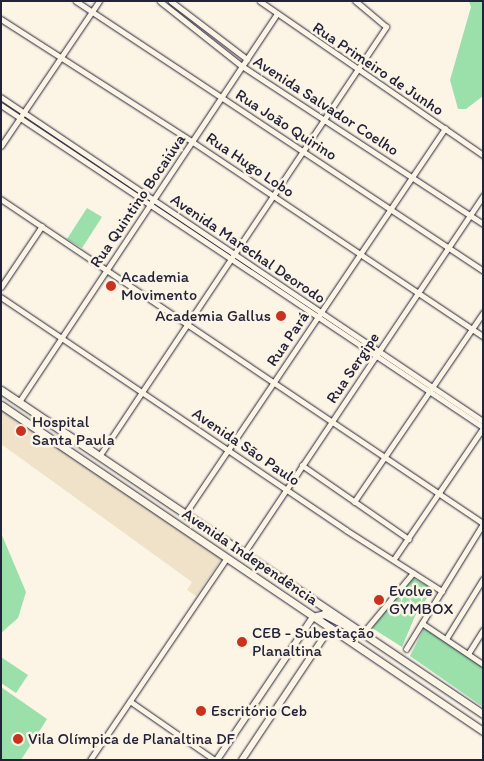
<!DOCTYPE html>
<html>
<head>
<meta charset="utf-8">
<style>
  body { margin:0 }
  #map { position:relative; width:484px; height:761px; overflow:hidden; background:#fcf5e5; font-family:Itim,sans-serif }
  div>[style] { position:absolute }
  .built>* { inset:0; background:#efe2c9 }
  .green>* { inset:0; background:#9bdfaa }
  .roads { filter:drop-shadow(0 0 1px #22223b) drop-shadow(0 0 1px #22223b) }
  .minor>* { height:4.5px; margin:-2.25px; padding:0 2.25px; transform-origin:2.25px; border-radius:2.25px; background:#fcf5e5 }
  .tertiary>* { height:5.5px; margin:-2.75px; padding:0 2.75px; transform-origin:2.75px; border-radius:2.75px; background:#fcf5e5 }
  .primary>* { height:7px; margin:-3.5px; padding:0 3.5px; transform-origin:3.5px; border-radius:3.5px; background:#fcf5e5 }
  .dots>* { width:14px; height:14px; translate:-50% -50%; box-sizing:border-box; border:2px solid #fcf5e5; border-radius:50% }
  span { translate:-50% -50%; white-space:nowrap; text-align:center; line-height:1.15; -webkit-text-stroke:5px #fcf5e5; paint-order:stroke }
  .street-label { font-size:16px; color:#22223b }
  .poi-label { font-size:16px; color:#22223b }
  .left { translate:0 -50%; text-align:left }
  .right { translate:-100% -50%; text-align:right }
  .frame { position:absolute; inset:0; border:2px solid #22223b; pointer-events:none }
</style>
</head>
<body>
<div id="map">
  <div class="built">
    <div style="clip-path:polygon(1px 409px,223px 557px,196px 596px,187px 590px,192px 582px,1px 444px)"></div>
  </div>
  <div class="green">
    <div style="clip-path:polygon(469px 1px,483px 1px,483px 96px,466px 109px,458px 109px,450px 80px,471px 7px)"></div>
    <div style="clip-path:polygon(87px 208px,102px 217px,82px 248px,67px 239px)"></div>
    <div style="clip-path:polygon(1px 533px,26px 592px,18px 618px,1px 633px)"></div>
    <div style="clip-path:polygon(413px 578px,433px 589px,415px 616px,402px 647px,372px 628px)"></div>
    <div style="clip-path:polygon(424px 628px,483px 667px,483px 707px,410px 656px)"></div>
    <div style="clip-path:polygon(1px 657px,28px 675px,16px 693px,1px 683px)"></div>
    <div style="clip-path:polygon(1px 687px,47px 719px,21px 760px,1px 760px)"></div>
  </div>
  <div class="roads">
    <div class="minor">
      <div style="left:76px;top:1px;width:488px;rotate:33.5deg"></div>
      <div style="left:160px;top:1px;width:105px;rotate:38.4deg"></div>
      <div style="left:242px;top:66px;width:288px;rotate:33.2deg"></div>
      <div style="left:171px;top:1px;width:96px;rotate:37.3deg"></div>
      <div style="left:260px;top:1px;width:271px;rotate:34.6deg"></div>
      <div style="left:1px;top:19px;width:228px;rotate:32.6deg"></div>
      <div style="left:193px;top:142px;width:349px;rotate:33.8deg"></div>
      <div style="left:1px;top:97px;width:581px;rotate:33.91deg"></div>
      <div style="left:1px;top:105px;width:580px;rotate:33.74deg"></div>
      <div style="left:1px;top:146px;width:175px;rotate:-55.9deg"></div>
      <div style="left:1px;top:199px;width:581px;rotate:33.91deg"></div>
      <div style="left:1px;top:287px;width:73px;rotate:-56.1deg"></div>
      <div style="left:1px;top:297px;width:416px;rotate:34deg"></div>
      <div style="left:346px;top:530px;width:114px;rotate:32.4deg"></div>
      <div style="left:19px;top:402px;width:466px;rotate:-56.4deg"></div>
      <div style="left:100px;top:455px;width:515px;rotate:-56.25deg"></div>
      <div style="left:386px;top:27px;width:40px;rotate:-140deg"></div>
      <div style="left:302px;top:465px;width:130px;rotate:34.7deg"></div>
      <div style="left:354px;top:502px;width:229px;rotate:-55.7deg"></div>
      <div style="left:185px;top:514px;width:465px;rotate:-56deg"></div>
      <div style="left:244px;top:553px;width:430px;rotate:-56.2deg"></div>
      <div style="left:394px;top:559px;width:158px;rotate:-55.8deg"></div>
      <div style="left:422px;top:623px;width:73px;rotate:33.9deg"></div>
      <div style="left:363px;top:633px;width:78px;rotate:-50.2deg"></div>
      <div style="left:446px;top:639px;width:70px;rotate:-58.3deg"></div>
      <div style="left:406px;top:649px;width:147px;rotate:-58.4deg"></div>
      <div style="left:468px;top:654px;width:28px;rotate:-58deg"></div>
      <div style="left:130px;top:701px;width:103px;rotate:34.8deg"></div>
      <div style="left:90px;top:760px;width:244px;rotate:-55.9deg"></div>
    </div>
    <div class="tertiary">
      <div style="left:217px;top:760px;width:172px;rotate:-56.1deg"></div>
      <div style="left:242px;top:760px;width:159px;rotate:-56.3deg"></div>
    </div>
    <div class="primary">
      <div style="left:1px;top:390px;width:581px;rotate:33.91deg"></div>
      <div style="left:1px;top:405px;width:582px;rotate:34.07deg"></div>
      <div style="left:313px;top:617px;width:11px;rotate:-15deg"></div>
      <div style="left:324px;top:614px;width:32px;rotate:28deg"></div>
    </div>
  </div>
  <div class="dots">
    <div style="left:111px;top:286px;background:#c8321e"></div>
    <div style="left:281px;top:316px;background:#c8321e"></div>
    <div style="left:21px;top:431px;background:#c8321e"></div>
    <div style="left:379px;top:600px;background:#c8321e"></div>
    <div style="left:242px;top:642px;background:#c8321e"></div>
    <div style="left:201px;top:711px;background:#c8321e"></div>
    <div style="left:18px;top:739px;background:#c8321e"></div>
  </div>
  <div class="street-label">
    <span style="left:378px;top:69px;rotate:34deg">Rua Primeiro de Junho</span>
    <span style="left:326px;top:106px;rotate:33deg">Avenida Salvador Coelho</span>
    <span style="left:286px;top:125px;rotate:33deg">Rua João Quirino</span>
    <span style="left:250px;top:165px;rotate:34deg">Rua Hugo Lobo</span>
    <span style="left:138px;top:201px;rotate:-56deg">Rua Quintino Bocaiúva</span>
    <span style="left:248px;top:249px;rotate:34deg">Avenida Marechal Deorodo</span>
    <span style="left:288px;top:339px;rotate:-56deg">Rua Pará</span>
    <span style="left:353px;top:368px;rotate:-56deg">Rua Sergipe</span>
    <span style="left:246px;top:447px;rotate:34deg">Avenida São Paulo</span>
    <span style="left:250px;top:557px;rotate:34deg">Avenida Independência</span>
  </div>
  <div class="poi-label">
    <span class="left" style="left:121px;top:286px">Academia<br>Movimento</span>
    <span class="right" style="left:271px;top:316px">Academia Gallus</span>
    <span class="left" style="left:32px;top:431px">Hospital<br>Santa Paula</span>
    <span class="left" style="left:389px;top:600px">Evolve<br>GYMBOX</span>
    <span class="left" style="left:252px;top:642px">CEB - Subestação<br>Planaltina</span>
    <span class="left" style="left:211px;top:711px">Escritório Ceb</span>
    <span class="left" style="left:28px;top:739px">Vila Olímpica de Planaltina DF</span>
  </div>
  <div class="frame"></div>
</div>
</body>
</html>
